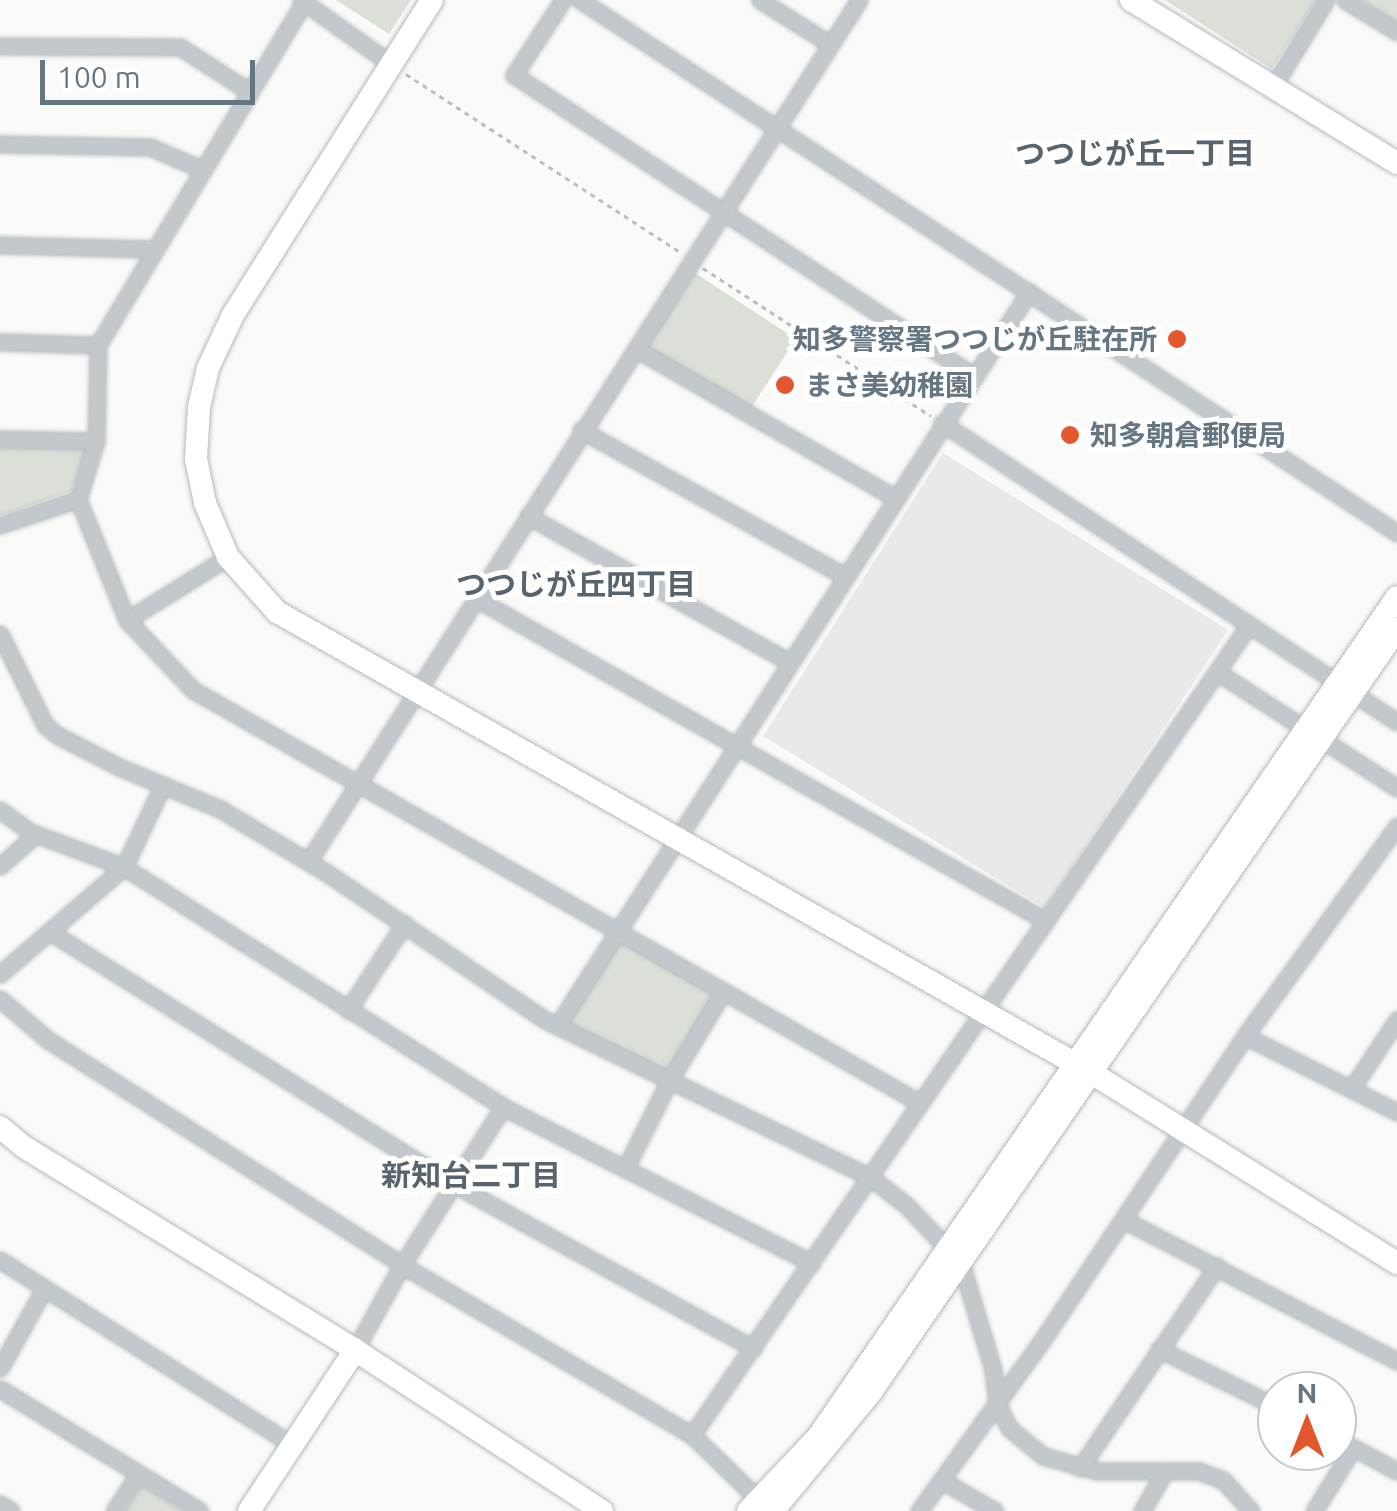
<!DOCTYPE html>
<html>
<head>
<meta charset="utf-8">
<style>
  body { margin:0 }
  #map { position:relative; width:1397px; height:1511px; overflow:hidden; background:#fafaf8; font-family:Ubuntu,"Noto Sans JP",sans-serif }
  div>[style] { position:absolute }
  .built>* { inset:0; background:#e8e9e9 }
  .green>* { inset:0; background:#dadfd7 }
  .path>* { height:2.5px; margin-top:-1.25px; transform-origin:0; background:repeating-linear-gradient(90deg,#bbbfc2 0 5px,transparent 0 10px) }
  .roads { filter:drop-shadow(0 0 2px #b3babf) drop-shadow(0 0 2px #b3babf) }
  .street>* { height:15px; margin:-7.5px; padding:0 7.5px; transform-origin:7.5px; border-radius:7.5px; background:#c3c8cc }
  .secondary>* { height:22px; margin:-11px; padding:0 11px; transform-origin:11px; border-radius:11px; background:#fff }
  .dots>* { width:28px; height:28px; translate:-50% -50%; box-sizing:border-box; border:5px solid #fff; border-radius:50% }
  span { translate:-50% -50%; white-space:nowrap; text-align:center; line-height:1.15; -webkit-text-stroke:10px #fff; paint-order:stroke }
  .poi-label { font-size:28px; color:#657683; font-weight:700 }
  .right { translate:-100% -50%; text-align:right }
  .left { translate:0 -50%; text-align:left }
  .neighbourhood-label { font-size:30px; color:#57646e; font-weight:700 }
  .north { position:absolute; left:1257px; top:1371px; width:100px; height:100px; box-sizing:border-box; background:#fff; border:2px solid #c1c8cd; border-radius:50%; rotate:0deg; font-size:28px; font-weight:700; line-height:40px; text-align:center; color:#657683 }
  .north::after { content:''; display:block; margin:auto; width:35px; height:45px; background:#e4572e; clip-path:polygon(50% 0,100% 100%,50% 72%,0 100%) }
  .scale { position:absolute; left:40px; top:60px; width:215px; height:45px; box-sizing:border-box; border:5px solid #657683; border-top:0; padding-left:12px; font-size:30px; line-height:35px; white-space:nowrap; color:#657683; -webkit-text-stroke:8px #fff; paint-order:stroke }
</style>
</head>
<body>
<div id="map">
  <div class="built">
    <div style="clip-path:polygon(943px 453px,1228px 630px,1045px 908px,763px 736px)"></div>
  </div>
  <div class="green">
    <div style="clip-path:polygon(336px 0,411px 0,389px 34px)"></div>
    <div style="clip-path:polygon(1165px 0,1316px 0,1272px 69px)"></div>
    <div style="clip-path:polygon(1362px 0,1397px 0,1397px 23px)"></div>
    <div style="clip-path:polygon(695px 273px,796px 339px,749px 411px,646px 348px)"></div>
    <div style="clip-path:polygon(96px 441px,71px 491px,0 516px,0 444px)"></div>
    <div style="clip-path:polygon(624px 943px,713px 995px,668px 1073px,570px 1025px,569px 1018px,618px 945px)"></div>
    <div style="clip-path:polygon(142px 1485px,182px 1511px,125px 1511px)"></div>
  </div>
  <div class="path">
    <div style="left:406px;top:74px;width:327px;rotate:33deg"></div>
    <div style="left:703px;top:268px;width:272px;rotate:33deg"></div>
  </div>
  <div class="roads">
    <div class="street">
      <div style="left:301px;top:0;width:110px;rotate:35.4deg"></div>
      <div style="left:563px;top:0;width:90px;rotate:123.2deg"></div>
      <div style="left:514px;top:75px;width:550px;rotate:33.2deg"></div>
      <div style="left:580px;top:0;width:975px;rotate:33.12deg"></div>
      <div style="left:760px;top:0;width:83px;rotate:32.2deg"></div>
      <div style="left:1345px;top:0;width:61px;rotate:31.6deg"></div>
      <div style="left:304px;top:2px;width:400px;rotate:121deg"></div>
      <div style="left:98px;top:345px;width:96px;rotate:91.2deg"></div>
      <div style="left:96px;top:441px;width:61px;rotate:107.2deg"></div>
      <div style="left:78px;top:499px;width:131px;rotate:68deg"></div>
      <div style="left:127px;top:620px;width:96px;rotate:46.7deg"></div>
      <div style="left:193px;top:690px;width:836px;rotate:29.6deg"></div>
      <div style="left:0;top:46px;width:180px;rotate:0.3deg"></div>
      <div style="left:180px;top:47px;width:80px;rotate:32.7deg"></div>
      <div style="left:1272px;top:88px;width:103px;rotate:-58.5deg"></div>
      <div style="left:0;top:144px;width:150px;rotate:1.1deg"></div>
      <div style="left:150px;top:147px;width:56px;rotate:23.3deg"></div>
      <div style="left:0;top:245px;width:152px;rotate:1.5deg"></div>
      <div style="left:0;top:342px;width:98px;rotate:1.8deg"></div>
      <div style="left:636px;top:349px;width:299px;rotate:29.9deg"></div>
      <div style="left:942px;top:423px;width:544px;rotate:33.31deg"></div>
      <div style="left:581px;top:430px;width:301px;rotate:29deg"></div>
      <div style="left:0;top:439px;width:96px;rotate:1.2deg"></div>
      <div style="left:528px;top:516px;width:299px;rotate:29.2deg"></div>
      <div style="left:0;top:525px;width:82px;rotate:-18.4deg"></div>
      <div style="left:475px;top:598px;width:656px;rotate:29.5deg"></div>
      <div style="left:127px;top:620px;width:119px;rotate:-32deg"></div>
      <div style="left:0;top:634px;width:102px;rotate:63.7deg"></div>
      <div style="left:45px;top:725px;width:16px;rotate:40deg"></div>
      <div style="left:57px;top:735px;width:70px;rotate:27.3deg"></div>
      <div style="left:119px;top:767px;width:109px;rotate:22.6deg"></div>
      <div style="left:220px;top:809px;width:125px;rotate:30.9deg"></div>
      <div style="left:327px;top:873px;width:263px;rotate:34deg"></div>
      <div style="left:545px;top:1020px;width:361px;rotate:25.8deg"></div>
      <div style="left:870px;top:1177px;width:46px;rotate:37.9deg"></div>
      <div style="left:906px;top:1205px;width:80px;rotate:46.5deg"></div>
      <div style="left:961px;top:1263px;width:112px;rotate:73.3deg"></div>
      <div style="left:993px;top:1370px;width:33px;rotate:83deg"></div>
      <div style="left:997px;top:1403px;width:28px;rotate:64deg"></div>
      <div style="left:1009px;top:1428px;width:44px;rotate:39.5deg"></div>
      <div style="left:1043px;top:1456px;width:56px;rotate:15.5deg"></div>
      <div style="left:1097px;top:1471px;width:102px"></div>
      <div style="left:1199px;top:1471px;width:26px;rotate:21deg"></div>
      <div style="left:1223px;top:1480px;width:42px;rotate:47.9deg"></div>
      <div style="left:1217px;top:672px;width:214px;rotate:32.8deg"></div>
      <div style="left:0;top:810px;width:37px;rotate:36deg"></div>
      <div style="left:30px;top:832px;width:100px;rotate:20.4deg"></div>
      <div style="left:124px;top:867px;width:449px;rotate:32.3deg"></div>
      <div style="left:503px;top:1107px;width:346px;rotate:26.8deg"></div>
      <div style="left:308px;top:862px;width:1023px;rotate:-57.41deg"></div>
      <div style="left:0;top:866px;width:48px;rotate:-41.6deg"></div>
      <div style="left:50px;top:932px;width:478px;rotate:32deg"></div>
      <div style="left:455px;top:1185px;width:340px;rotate:28.7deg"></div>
      <div style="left:0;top:974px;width:164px;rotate:-40.8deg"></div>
      <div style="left:124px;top:867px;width:91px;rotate:-64.6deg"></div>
      <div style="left:0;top:999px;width:63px;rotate:40.5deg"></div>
      <div style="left:48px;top:1040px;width:419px;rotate:32.4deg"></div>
      <div style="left:402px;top:1265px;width:336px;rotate:30.4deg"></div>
      <div style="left:692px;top:1435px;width:100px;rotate:44.2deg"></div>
      <div style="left:348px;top:1010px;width:103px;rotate:-56.9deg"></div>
      <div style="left:557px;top:1026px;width:873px;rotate:-57.26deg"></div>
      <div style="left:1245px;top:1036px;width:170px;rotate:26.6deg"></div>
      <div style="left:1352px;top:1088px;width:82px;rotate:-56.5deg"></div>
      <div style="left:625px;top:1169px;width:96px;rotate:-63.4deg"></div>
      <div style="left:668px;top:1083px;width:106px;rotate:-58.9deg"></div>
      <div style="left:1124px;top:1220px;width:307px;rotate:27.3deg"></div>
      <div style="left:0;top:1260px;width:343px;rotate:32.3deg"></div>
      <div style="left:1159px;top:1349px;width:131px;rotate:26.2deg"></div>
      <div style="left:355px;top:1350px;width:97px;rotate:-61.1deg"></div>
      <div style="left:402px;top:1265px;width:188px;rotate:-57.4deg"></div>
      <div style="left:0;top:1368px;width:90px;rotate:-60.9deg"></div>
      <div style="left:0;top:1389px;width:234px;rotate:31.4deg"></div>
      <div style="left:692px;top:1435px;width:983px;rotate:-55.49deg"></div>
      <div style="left:1337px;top:1439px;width:68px;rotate:28.1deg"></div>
      <div style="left:1080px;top:1468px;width:244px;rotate:-55.9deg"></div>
      <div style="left:941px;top:1480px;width:62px;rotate:29.9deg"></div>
      <div style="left:0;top:1504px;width:13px;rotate:32deg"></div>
      <div style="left:114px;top:1511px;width:45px;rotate:-56.7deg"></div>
      <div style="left:919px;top:1511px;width:208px;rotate:-54.2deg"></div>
      <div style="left:1041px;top:1342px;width:368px;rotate:-56.3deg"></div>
      <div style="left:1245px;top:1036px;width:259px;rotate:-54.1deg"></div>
      <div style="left:1142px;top:1511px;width:46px;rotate:-60.1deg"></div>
      <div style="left:1314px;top:1511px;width:74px;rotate:-58.2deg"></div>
    </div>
    <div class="secondary">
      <div style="left:432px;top:0;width:373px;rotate:122.3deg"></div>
      <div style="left:233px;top:315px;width:59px;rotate:115.3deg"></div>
      <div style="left:208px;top:368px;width:40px;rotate:103deg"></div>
      <div style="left:199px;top:407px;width:52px;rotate:93.3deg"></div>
      <div style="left:196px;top:459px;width:45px;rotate:78.4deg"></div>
      <div style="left:205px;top:503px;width:59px;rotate:66.9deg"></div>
      <div style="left:228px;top:557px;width:74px;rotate:48.3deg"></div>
      <div style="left:277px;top:612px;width:934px;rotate:29.5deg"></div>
      <div style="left:1090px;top:1072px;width:362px;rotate:31.9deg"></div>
      <div style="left:1131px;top:0;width:312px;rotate:31.5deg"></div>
      <div style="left:0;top:1127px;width:31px;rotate:40deg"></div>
      <div style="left:24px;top:1147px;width:388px;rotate:31.5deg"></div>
      <div style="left:355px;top:1350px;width:295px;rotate:33.1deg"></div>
      <div style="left:249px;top:1511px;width:193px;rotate:-56.6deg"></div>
      <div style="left:748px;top:1511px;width:102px;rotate:-46.6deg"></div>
      <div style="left:818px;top:1437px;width:1020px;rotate:-55.42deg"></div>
      <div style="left:773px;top:1511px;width:154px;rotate:-50.5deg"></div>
      <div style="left:871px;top:1392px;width:927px;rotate:-55.42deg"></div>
    </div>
  </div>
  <div class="dots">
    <div style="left:1177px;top:339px;background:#e4572e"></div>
    <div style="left:785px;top:385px;background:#e4572e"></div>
    <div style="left:1070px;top:435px;background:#e4572e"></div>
  </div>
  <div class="poi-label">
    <span class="right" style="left:1157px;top:339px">知多警察署つつじが丘駐在所</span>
    <span class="left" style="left:805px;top:385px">まさ美幼稚園</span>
    <span class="left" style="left:1090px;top:435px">知多朝倉郵便局</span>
  </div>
  <div class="neighbourhood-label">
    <span style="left:1135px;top:153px">つつじが丘一丁目</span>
    <span style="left:576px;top:584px">つつじが丘四丁目</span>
    <span style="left:471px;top:1175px">新知台二丁目</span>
  </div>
  <div class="north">N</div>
  <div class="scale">100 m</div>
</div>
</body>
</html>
